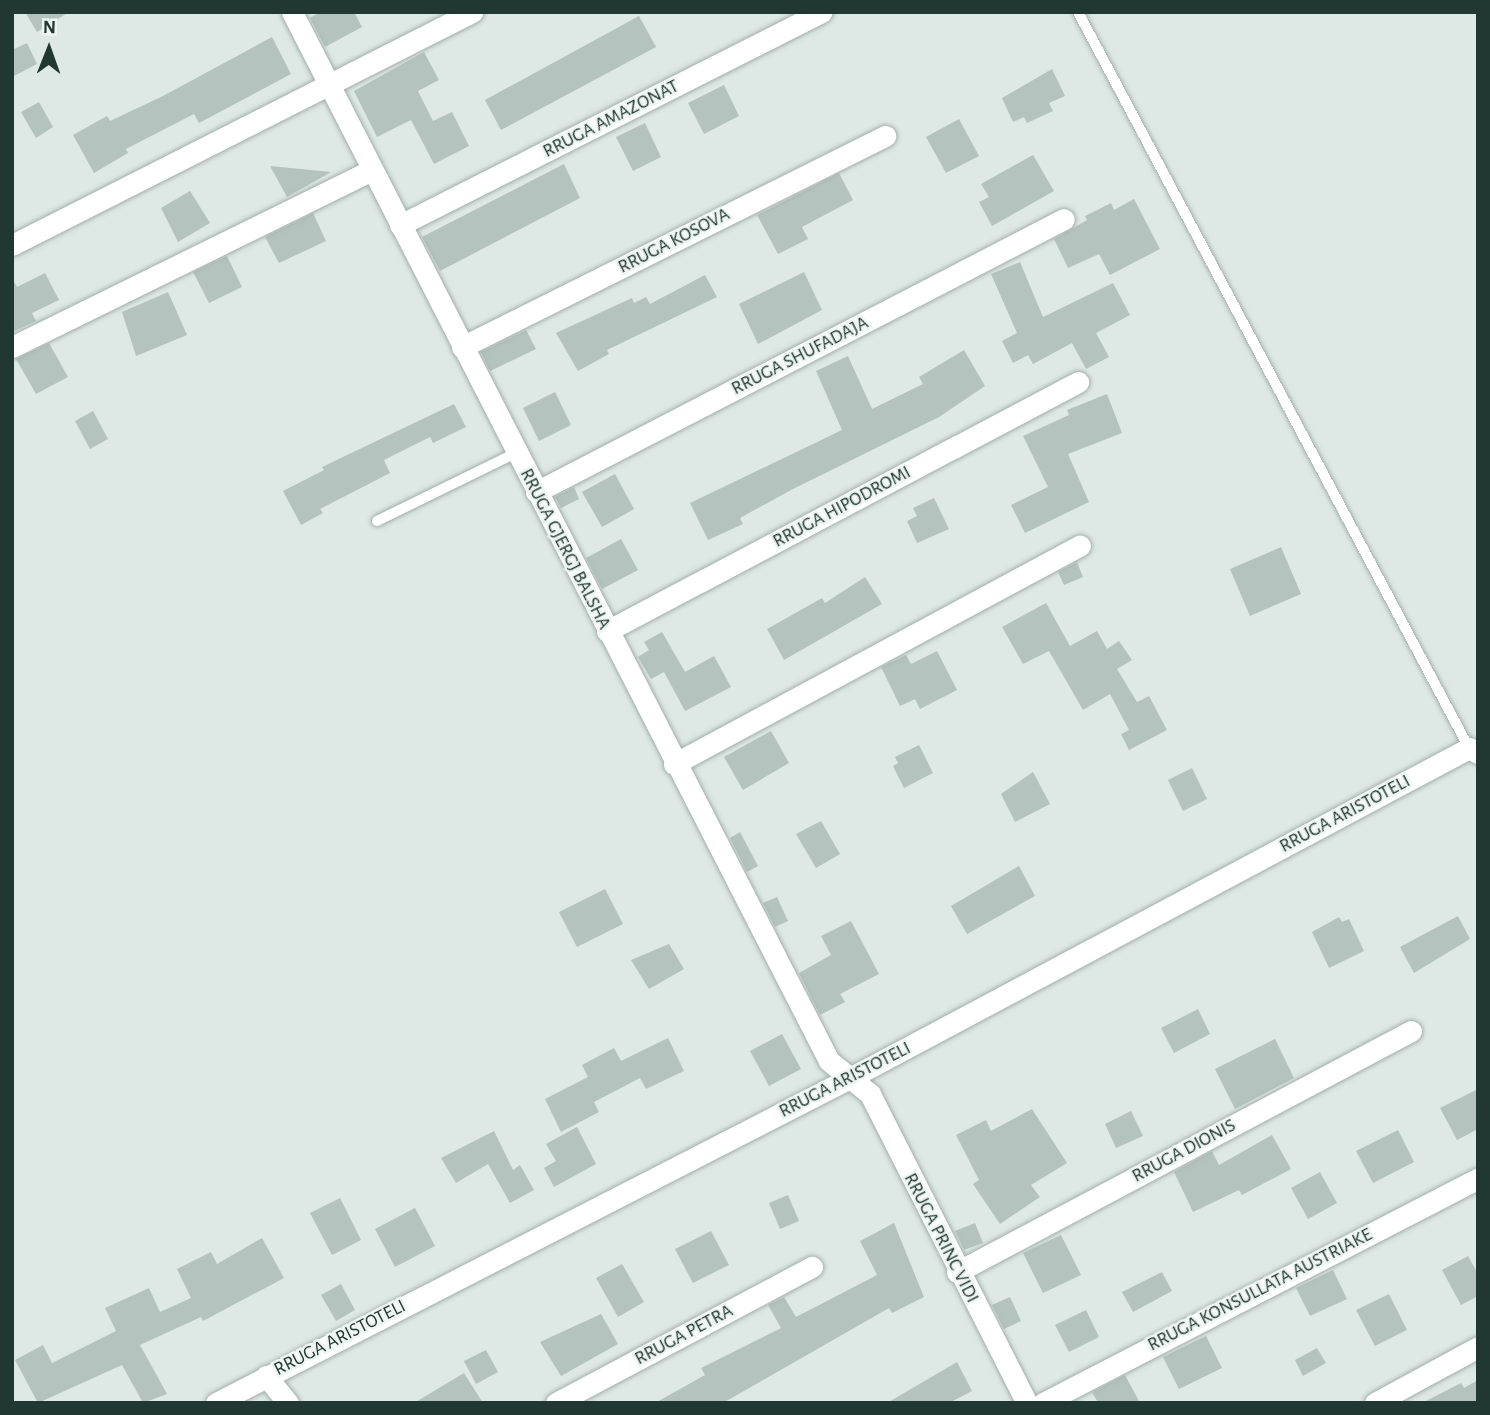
<!DOCTYPE html>
<html>
<head>
<meta charset="utf-8">
<style>
  body { margin:0 }
  #map { position:relative; width:1490px; height:1415px; overflow:hidden; background:#dee8e4; font-family:"Alegreya Sans",sans-serif }
  div>[style] { position:absolute }
  .building>* { inset:0; background:#b4c3bd }
  .roads { filter:drop-shadow(0 0 2px #a2afab) drop-shadow(0 0 2px #a2afab) }
  .service>* { height:10px; margin:-5px; padding:0 5px; transform-origin:5px; border-radius:5px; background:#fff }
  .minor>* { height:21px; margin:-10.5px; padding:0 10.5px; transform-origin:10.5px; border-radius:10.5px; background:#fff }
  span { translate:-50% -50%; white-space:nowrap; text-align:center; line-height:1.15; -webkit-text-stroke:5px #eef5f2; paint-order:stroke }
  .street-label { font-size:19px; color:#213731 }
  .frame { position:absolute; inset:0; border:14px solid #213731; pointer-events:none }
  .north { position:absolute; left:14px; top:14px; width:70px; height:70px; -webkit-text-stroke:5px #eef5f2; paint-order:stroke; rotate:1deg; font-size:19px; font-weight:700; line-height:28px; text-align:center; color:#213731 }
  .north::after { content:''; display:block; margin:auto; width:24px; height:32px; background:#213731; clip-path:polygon(50% 0,100% 100%,50% 72%,0 100%) }
</style>
</head>
<body>
<div id="map">
  <div class="building">
    <div style="clip-path:polygon(25px 12px,69px 12px,37px 32px)"></div>
    <div style="clip-path:polygon(320px 12px,354px 12px,362px 27px,325px 47px,310px 18px)"></div>
    <div style="clip-path:polygon(639px 16px,656px 47px,501px 130px,485px 100px)"></div>
    <div style="clip-path:polygon(272px 37px,291px 74px,199px 123px,194px 114px,126px 149px,128px 153px,94px 173px,73px 135px,107px 116px,110px 121px,163px 96px)"></div>
    <div style="clip-path:polygon(27px 43px,37px 64px,12px 77px,12px 50px)"></div>
    <div style="clip-path:polygon(424px 52px,439px 80px,418px 91px,433px 121px,452px 112px,469px 146px,434px 164px,411px 120px,377px 137px,354px 91px)"></div>
    <div style="clip-path:polygon(1052px 69px,1065px 96px,1049px 103px,1053px 111px,1027px 123px,1024px 117px,1013px 122px,1002px 98px)"></div>
    <div style="clip-path:polygon(724px 85px,739px 116px,704px 134px,688px 103px)"></div>
    <div style="clip-path:polygon(39px 102px,53px 127px,36px 138px,21px 112px)"></div>
    <div style="clip-path:polygon(959px 119px,979px 156px,946px 173px,926px 137px)"></div>
    <div style="clip-path:polygon(645px 123px,661px 157px,633px 171px,616px 137px)"></div>
    <div style="clip-path:polygon(1033px 155px,1054px 191px,992px 226px,979px 202px,989px 197px,981px 184px)"></div>
    <div style="clip-path:polygon(564px 164px,580px 198px,440px 271px,422px 237px)"></div>
    <div style="clip-path:polygon(270px 166px,331px 172px,287px 197px)"></div>
    <div style="clip-path:polygon(839px 173px,853px 200px,802px 227px,808px 239px,778px 254px,757px 215px)"></div>
    <div style="clip-path:polygon(190px 191px,210px 223px,178px 242px,161px 208px)"></div>
    <div style="clip-path:polygon(1134px 199px,1160px 249px,1110px 275px,1099px 254px,1068px 268px,1054px 239px,1087px 220px,1085px 216px,1111px 203px,1114px 210px)"></div>
    <div style="clip-path:polygon(313px 213px,326px 241px,279px 263px,265px 237px)"></div>
    <div style="clip-path:polygon(227px 256px,242px 287px,209px 303px,193px 272px)"></div>
    <div style="clip-path:polygon(1020px 262px,1043px 317px,1113px 283px,1130px 315px,1096px 333px,1109px 357px,1086px 369px,1072px 343px,1033px 364px,1028px 355px,1013px 363px,1002px 341px,1017px 333px,991px 274px)"></div>
    <div style="clip-path:polygon(804px 272px,822px 310px,758px 344px,739px 304px)"></div>
    <div style="clip-path:polygon(45px 273px,59px 300px,32px 313px,36px 321px,12px 332px,12px 278px,17px 287px)"></div>
    <div style="clip-path:polygon(705px 275px,717px 297px,607px 350px,609px 354px,578px 371px,556px 333px,632px 298px,634px 303px,646px 297px,650px 304px)"></div>
    <div style="clip-path:polygon(168px 292px,187px 335px,136px 356px,122px 312px)"></div>
    <div style="clip-path:polygon(526px 330px,536px 349px,490px 371px,481px 352px)"></div>
    <div style="clip-path:polygon(49px 343px,68px 377px,36px 394px,16px 359px)"></div>
    <div style="clip-path:polygon(964px 350px,985px 386px,939px 417px,791px 490px,740px 518px,743px 524px,708px 540px,690px 503px,842px 430px,816px 371px,848px 356px,872px 409px,923px 384px,919px 377px)"></div>
    <div style="clip-path:polygon(555px 392px,571px 425px,539px 441px,523px 408px)"></div>
    <div style="clip-path:polygon(1107px 394px,1122px 433px,1068px 454px,1089px 502px,1025px 533px,1011px 505px,1048px 487px,1023px 436px,1069px 415px,1067px 410px)"></div>
    <div style="clip-path:polygon(454px 404px,466px 427px,433px 443px,430px 437px,384px 460px,390px 473px,320px 509px,323px 513px,301px 525px,283px 491px,324px 470px,322px 467px)"></div>
    <div style="clip-path:polygon(93px 411px,108px 439px,90px 449px,75px 421px)"></div>
    <div style="clip-path:polygon(615px 474px,634px 509px,602px 527px,582px 492px)"></div>
    <div style="clip-path:polygon(574px 487px,579px 499px,561px 508px,555px 497px)"></div>
    <div style="clip-path:polygon(934px 498px,949px 529px,917px 543px,907px 521px,917px 516px,913px 508px)"></div>
    <div style="clip-path:polygon(621px 539px,638px 570px,602px 589px,586px 558px)"></div>
    <div style="clip-path:polygon(1281px 547px,1301px 594px,1250px 616px,1230px 569px)"></div>
    <div style="clip-path:polygon(1077px 562px,1083px 577px,1064px 585px,1058px 572px)"></div>
    <div style="clip-path:polygon(865px 577px,882px 604px,784px 660px,767px 629px,822px 598px,825px 603px)"></div>
    <div style="clip-path:polygon(1046px 603px,1070px 646px,1097px 631px,1107px 649px,1119px 641px,1132px 660px,1117px 669px,1137px 702px,1149px 696px,1167px 730px,1129px 750px,1121px 734px,1129px 730px,1110px 694px,1083px 710px,1049px 651px,1023px 664px,1002px 627px)"></div>
    <div style="clip-path:polygon(662px 632px,685px 672px,714px 656px,731px 687px,685px 711px,664px 672px,651px 679px,638px 657px,649px 650px,644px 642px)"></div>
    <div style="clip-path:polygon(937px 651px,957px 690px,920px 709px,915px 699px,900px 706px,881px 667px,906px 655px,911px 664px)"></div>
    <div style="clip-path:polygon(771px 731px,789px 763px,743px 790px,724px 757px)"></div>
    <div style="clip-path:polygon(919px 745px,933px 773px,904px 788px,893px 766px,898px 763px,895px 757px)"></div>
    <div style="clip-path:polygon(1192px 768px,1207px 799px,1183px 811px,1168px 780px)"></div>
    <div style="clip-path:polygon(1033px 772px,1050px 804px,1015px 822px,1001px 794px)"></div>
    <div style="clip-path:polygon(821px 821px,840px 854px,816px 868px,796px 834px)"></div>
    <div style="clip-path:polygon(740px 832px,758px 866px,747px 872px,730px 838px)"></div>
    <div style="clip-path:polygon(1019px 866px,1035px 896px,967px 934px,951px 906px)"></div>
    <div style="clip-path:polygon(605px 889px,623px 924px,577px 947px,559px 912px)"></div>
    <div style="clip-path:polygon(777px 897px,788px 921px,775px 927px,763px 903px)"></div>
    <div style="clip-path:polygon(1458px 916px,1470px 939px,1414px 973px,1400px 947px)"></div>
    <div style="clip-path:polygon(1339px 917px,1342px 922px,1349px 919px,1364px 951px,1329px 968px,1312px 932px)"></div>
    <div style="clip-path:polygon(851px 921px,879px 974px,840px 994px,845px 1002px,820px 1015px,799px 973px,831px 955px,821px 936px)"></div>
    <div style="clip-path:polygon(669px 944px,684px 969px,649px 989px,631px 960px)"></div>
    <div style="clip-path:polygon(1198px 1009px,1210px 1034px,1174px 1053px,1161px 1028px)"></div>
    <div style="clip-path:polygon(782px 1034px,801px 1069px,769px 1086px,750px 1051px)"></div>
    <div style="clip-path:polygon(668px 1038px,684px 1071px,646px 1089px,640px 1078px,594px 1102px,599px 1112px,561px 1132px,545px 1099px,588px 1077px,582px 1065px,614px 1048px,621px 1061px)"></div>
    <div style="clip-path:polygon(1275px 1039px,1294px 1078px,1235px 1109px,1215px 1069px)"></div>
    <div style="clip-path:polygon(1478px 1089px,1478px 1129px,1457px 1140px,1440px 1108px)"></div>
    <div style="clip-path:polygon(1032px 1109px,1067px 1163px,1031px 1185px,1040px 1197px,1000px 1224px,973px 1184px,979px 1180px,956px 1135px,986px 1120px,991px 1131px)"></div>
    <div style="clip-path:polygon(1131px 1111px,1143px 1136px,1116px 1148px,1105px 1124px)"></div>
    <div style="clip-path:polygon(577px 1127px,596px 1164px,554px 1187px,544px 1168px,556px 1161px,546px 1144px)"></div>
    <div style="clip-path:polygon(1398px 1130px,1414px 1162px,1373px 1183px,1356px 1151px)"></div>
    <div style="clip-path:polygon(494px 1131px,513px 1170px,520px 1165px,534px 1190px,510px 1203px,488px 1164px,456px 1183px,441px 1158px)"></div>
    <div style="clip-path:polygon(1272px 1135px,1291px 1169px,1242px 1195px,1239px 1190px,1193px 1212px,1174px 1172px,1212px 1151px,1219px 1165px)"></div>
    <div style="clip-path:polygon(1320px 1172px,1337px 1203px,1308px 1219px,1291px 1188px)"></div>
    <div style="clip-path:polygon(788px 1195px,799px 1221px,780px 1229px,769px 1203px)"></div>
    <div style="clip-path:polygon(340px 1198px,361px 1240px,332px 1255px,310px 1213px)"></div>
    <div style="clip-path:polygon(415px 1208px,435px 1246px,395px 1267px,375px 1229px)"></div>
    <div style="clip-path:polygon(894px 1223px,924px 1297px,892px 1313px,889px 1308px,723px 1403px,655px 1403px,705px 1375px,701px 1368px,781px 1328px,768px 1305px,784px 1297px,796px 1317px,877px 1275px,860px 1241px)"></div>
    <div style="clip-path:polygon(975px 1223px,983px 1243px,964px 1250px,955px 1231px)"></div>
    <div style="clip-path:polygon(711px 1231px,729px 1265px,693px 1283px,675px 1249px)"></div>
    <div style="clip-path:polygon(1061px 1235px,1081px 1275px,1043px 1293px,1023px 1253px)"></div>
    <div style="clip-path:polygon(262px 1238px,284px 1278px,203px 1321px,201px 1317px,140px 1345px,167px 1394px,143px 1403px,122px 1365px,38px 1403px,15px 1360px,43px 1345px,52px 1363px,116px 1331px,105px 1308px,149px 1288px,160px 1312px,191px 1298px,177px 1269px,211px 1252px,217px 1264px)"></div>
    <div style="clip-path:polygon(1468px 1256px,1478px 1274px,1478px 1296px,1461px 1305px,1442px 1270px)"></div>
    <div style="clip-path:polygon(622px 1264px,644px 1302px,618px 1317px,596px 1278px)"></div>
    <div style="clip-path:polygon(1333px 1270px,1347px 1299px,1310px 1316px,1296px 1288px)"></div>
    <div style="clip-path:polygon(1162px 1272px,1172px 1291px,1133px 1312px,1122px 1292px)"></div>
    <div style="clip-path:polygon(341px 1284px,355px 1310px,336px 1321px,321px 1295px)"></div>
    <div style="clip-path:polygon(1389px 1294px,1407px 1330px,1375px 1346px,1356px 1310px)"></div>
    <div style="clip-path:polygon(1010px 1297px,1021px 1321px,1004px 1329px,992px 1305px)"></div>
    <div style="clip-path:polygon(1086px 1310px,1099px 1337px,1069px 1352px,1055px 1325px)"></div>
    <div style="clip-path:polygon(601px 1314px,618px 1344px,561px 1376px,540px 1342px)"></div>
    <div style="clip-path:polygon(1206px 1336px,1222px 1368px,1179px 1389px,1163px 1357px)"></div>
    <div style="clip-path:polygon(1317px 1348px,1326px 1363px,1303px 1376px,1295px 1360px)"></div>
    <div style="clip-path:polygon(486px 1350px,498px 1372px,476px 1384px,464px 1361px)"></div>
    <div style="clip-path:polygon(957px 1362px,972px 1391px,949px 1403px,887px 1403px)"></div>
    <div style="clip-path:polygon(464px 1373px,483px 1403px,414px 1403px)"></div>
    <div style="clip-path:polygon(1125px 1375px,1140px 1403px,1098px 1403px,1092px 1392px)"></div>
    <div style="clip-path:polygon(1478px 1380px,1478px 1403px,1422px 1403px,1461px 1383px,1464px 1388px)"></div>
  </div>
  <div class="roads">
    <div class="service">
      <div style="left:1078px;top:12px;width:833px;rotate:62.02deg"></div>
      <div style="left:377px;top:521px;width:155px;rotate:-26.1deg"></div>
    </div>
    <div class="minor">
      <div style="left:292px;top:12px;width:1178px;rotate:62.89deg"></div>
      <div style="left:829px;top:1061px;width:53px;rotate:38.8deg"></div>
      <div style="left:870px;top:1094px;width:347px;rotate:63.1deg"></div>
      <div style="left:400px;top:225px;width:472px;rotate:-26.8deg"></div>
      <div style="left:12px;top:245px;width:516px;rotate:-26.86deg"></div>
      <div style="left:12px;top:347px;width:401px;rotate:-26.2deg"></div>
      <div style="left:462px;top:347px;width:473px;rotate:-26.5deg"></div>
      <div style="left:536px;top:492px;width:594px;rotate:-27.34deg"></div>
      <div style="left:607px;top:631px;width:533px;rotate:-27.86deg"></div>
      <div style="left:674px;top:764px;width:461px;rotate:-28.3deg"></div>
      <div style="left:957px;top:1272px;width:514px;rotate:-27.96deg"></div>
      <div style="left:266px;top:1376px;width:35px;rotate:51deg"></div>
      <div style="left:216px;top:1403px;width:712px;rotate:-27.14deg"></div>
      <div style="left:850px;top:1078px;width:701px;rotate:-28.06deg"></div>
      <div style="left:1469px;top:748px;width:10px;rotate:29deg"></div>
      <div style="left:556px;top:1403px;width:290px;rotate:-28deg"></div>
      <div style="left:1043px;top:1403px;width:490px;rotate:-27.3deg"></div>
      <div style="left:1375px;top:1403px;width:117px;rotate:-28.5deg"></div>
    </div>
  </div>
  <div class="street-label">
    <span style="left:611px;top:119px;rotate:-27deg">RRUGA AMAZONAT</span>
    <span style="left:674px;top:241px;rotate:-27deg">RRUGA KOSOVA</span>
    <span style="left:800px;top:356px;rotate:-27deg">RRUGA SHUFADAJA</span>
    <span style="left:842px;top:507px;rotate:-28deg">RRUGA HIPODROMI</span>
    <span style="left:565px;top:549px;rotate:63deg">RRUGA GJERGJ BALSHA</span>
    <span style="left:1345px;top:814px;rotate:-28deg">RRUGA ARISTOTELI</span>
    <span style="left:845px;top:1080px;rotate:-27deg">RRUGA ARISTOTELI</span>
    <span style="left:1184px;top:1151px;rotate:-28deg">RRUGA DIONIS</span>
    <span style="left:941px;top:1238px;rotate:63deg">RRUGA PRINC VIDI</span>
    <span style="left:1260px;top:1290px;rotate:-27deg">RRUGA KONSULLATA AUSTRIAKE</span>
    <span style="left:684px;top:1335px;rotate:-28deg">RRUGA PETRA</span>
    <span style="left:340px;top:1338px;rotate:-27deg">RRUGA ARISTOTELI</span>
  </div>
  <div class="frame"></div>
  <div class="north">N</div>
</div>
</body>
</html>
